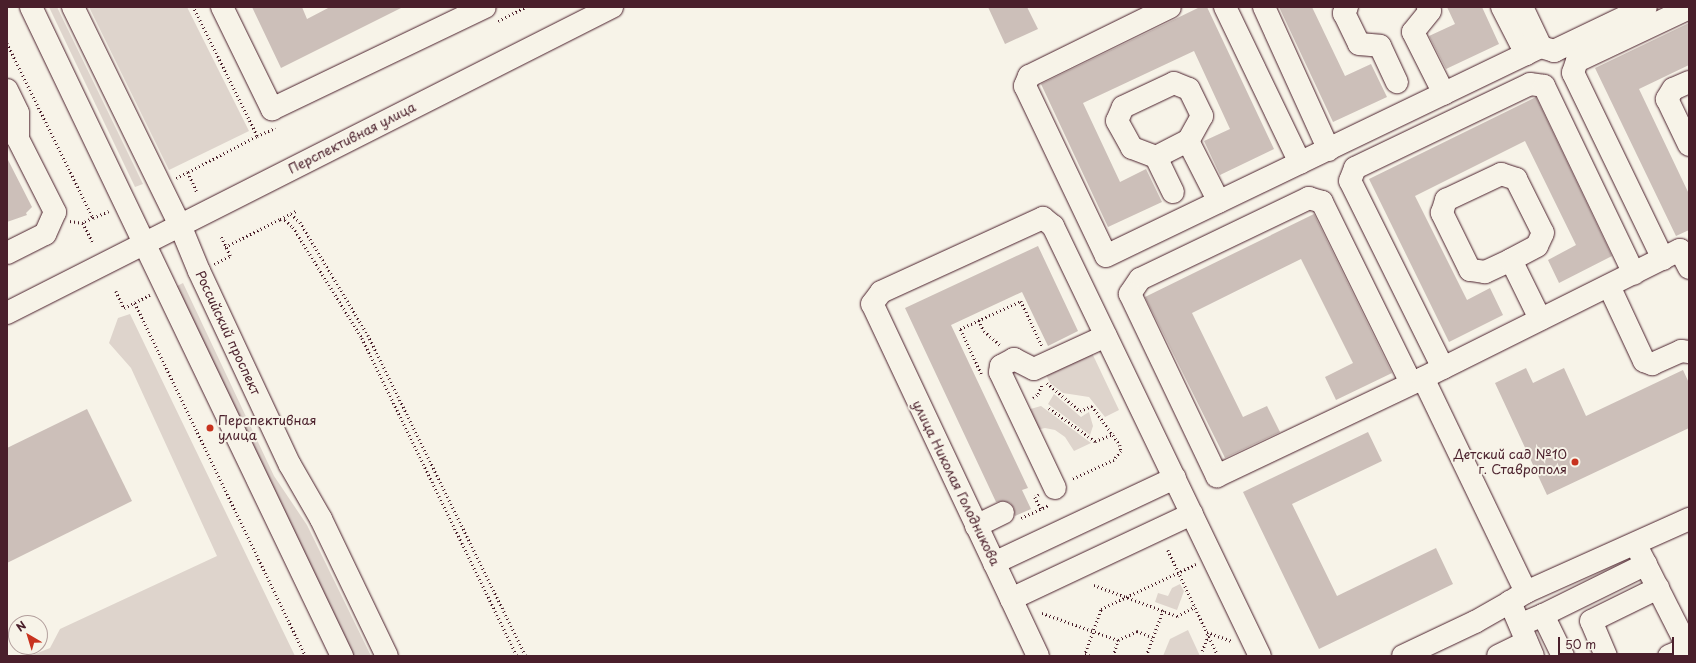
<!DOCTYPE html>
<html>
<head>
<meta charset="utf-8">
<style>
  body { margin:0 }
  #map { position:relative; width:1696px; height:663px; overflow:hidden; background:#f7f3e8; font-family:"Playpen Sans",sans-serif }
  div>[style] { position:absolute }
  .green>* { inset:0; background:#ded4cc }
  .building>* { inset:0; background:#ccbfb9 }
  .path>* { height:2.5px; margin-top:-1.25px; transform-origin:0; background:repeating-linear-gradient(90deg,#4a1f2b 0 1px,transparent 0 4px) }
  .roads { filter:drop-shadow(0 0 1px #4a1f2b) drop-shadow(0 0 1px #4a1f2b) }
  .minor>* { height:22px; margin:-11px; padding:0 11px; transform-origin:11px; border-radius:11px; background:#f7f3e8 }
  .major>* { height:22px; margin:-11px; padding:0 11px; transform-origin:11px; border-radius:11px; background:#f7f3e8 }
  .dots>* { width:11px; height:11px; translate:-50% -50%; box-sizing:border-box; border:2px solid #f7f3e8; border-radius:50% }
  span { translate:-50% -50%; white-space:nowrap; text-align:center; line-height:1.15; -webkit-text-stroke:4px #f7f3e8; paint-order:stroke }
  .street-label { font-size:13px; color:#4a1f2b }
  .poi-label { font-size:13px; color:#4a1f2b }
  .left { translate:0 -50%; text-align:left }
  .right { translate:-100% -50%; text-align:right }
  .frame { position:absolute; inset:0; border:8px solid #4a1f2b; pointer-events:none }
  .north { position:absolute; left:8px; top:615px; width:40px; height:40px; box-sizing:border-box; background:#f7f3e8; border:1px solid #b29e9c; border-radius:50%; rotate:322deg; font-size:11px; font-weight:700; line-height:16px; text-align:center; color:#4a1f2b }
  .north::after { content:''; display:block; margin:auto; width:14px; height:18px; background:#c8321e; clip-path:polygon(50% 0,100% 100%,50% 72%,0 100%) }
  .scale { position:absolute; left:1558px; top:637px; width:116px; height:18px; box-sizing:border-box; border:2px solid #4a1f2b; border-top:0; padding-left:5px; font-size:12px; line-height:14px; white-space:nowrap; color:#4a1f2b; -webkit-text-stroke:3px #f7f3e8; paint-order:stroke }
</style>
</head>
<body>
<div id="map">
  <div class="green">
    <div style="clip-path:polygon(49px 7px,57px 7px,143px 184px,135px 187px)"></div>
    <div style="clip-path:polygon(89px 7px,187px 7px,249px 131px,169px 170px)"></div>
    <div style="clip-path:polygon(183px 283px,274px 476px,307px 525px,371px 656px,354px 656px,175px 287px)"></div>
    <div style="clip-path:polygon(130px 314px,295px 656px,30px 656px,50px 648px,60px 629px,217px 556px,131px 368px,109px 343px,118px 318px)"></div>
    <div style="clip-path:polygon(1092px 353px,1119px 410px,1105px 417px,1089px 397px,1063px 393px,1050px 383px,1046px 375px)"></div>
    <div style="clip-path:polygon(1054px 394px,1081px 417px,1089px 412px,1093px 426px,1090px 435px,1048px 404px)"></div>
    <div style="clip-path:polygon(1041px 406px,1091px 443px,1074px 451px,1065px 437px,1055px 430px,1045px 428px,1037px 430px,1027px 410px)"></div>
    <div style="clip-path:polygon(1180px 584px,1184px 591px,1177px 610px,1155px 602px,1158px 593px,1168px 596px,1172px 588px)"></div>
    <div style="clip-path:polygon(1188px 630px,1200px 656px,1163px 656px,1170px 639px)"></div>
  </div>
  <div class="building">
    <div style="clip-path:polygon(252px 7px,302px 7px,307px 19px,330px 7px,403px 7px,281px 68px)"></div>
    <div style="clip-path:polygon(988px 7px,1027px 7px,1038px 29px,1005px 44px)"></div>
    <div style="clip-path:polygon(1200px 7px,1207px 7px,1274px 149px,1220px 175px,1204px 141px,1230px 129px,1194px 51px,1083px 103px,1120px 182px,1146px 169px,1162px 202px,1108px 227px,1041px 84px)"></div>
    <div style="clip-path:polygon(1279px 7px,1312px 7px,1345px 76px,1371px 64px,1387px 97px,1333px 122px)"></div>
    <div style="clip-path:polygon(1447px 7px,1482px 7px,1499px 44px,1446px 69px,1429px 36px,1455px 24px)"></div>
    <div style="clip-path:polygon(1689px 23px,1689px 65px,1639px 89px,1689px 194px,1689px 230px,1676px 236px,1595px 68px)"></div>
    <div style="clip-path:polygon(1536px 97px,1612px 256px,1559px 283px,1548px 260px,1576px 245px,1525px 141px,1415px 196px,1467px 300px,1490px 288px,1503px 315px,1449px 342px,1369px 179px)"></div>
    <div style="clip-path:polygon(7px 158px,32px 207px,26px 213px,27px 215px,7px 222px)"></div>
    <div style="clip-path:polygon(1314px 214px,1392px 373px,1336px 400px,1325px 377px,1353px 363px,1301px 259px,1192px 313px,1243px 417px,1267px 406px,1280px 432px,1225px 458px,1145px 297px)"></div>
    <div style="clip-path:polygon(1038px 246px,1078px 331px,1048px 346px,1022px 292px,951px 325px,1028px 488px,1022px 490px,1031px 509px,1015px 516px,1014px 508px,1010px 503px,1004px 501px,996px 502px,905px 308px)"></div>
    <div style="clip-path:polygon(1526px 368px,1533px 383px,1564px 368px,1586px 416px,1683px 370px,1689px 383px,1689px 428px,1547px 495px,1495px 383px)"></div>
    <div style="clip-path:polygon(87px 409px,132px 501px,7px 563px,7px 448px)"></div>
    <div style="clip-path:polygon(1368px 432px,1382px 461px,1292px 504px,1337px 596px,1436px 548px,1453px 584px,1319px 649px,1243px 492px)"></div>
  </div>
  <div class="path">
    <div style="left:498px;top:21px;width:31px;rotate:-27deg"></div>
    <div style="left:7px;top:43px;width:195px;rotate:63.8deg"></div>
    <div style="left:93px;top:218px;width:11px;rotate:153deg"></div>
    <div style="left:83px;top:223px;width:22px;rotate:63deg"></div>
    <div style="left:257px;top:136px;width:20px;rotate:-24deg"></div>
    <div style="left:188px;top:172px;width:78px;rotate:-27.6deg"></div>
    <div style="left:257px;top:136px;width:144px;rotate:-116.4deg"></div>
    <div style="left:176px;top:178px;width:13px;rotate:-27deg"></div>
    <div style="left:188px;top:172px;width:22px;rotate:66deg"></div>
    <div style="left:291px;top:214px;width:12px;rotate:42deg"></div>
    <div style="left:300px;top:222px;width:132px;rotate:59deg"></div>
    <div style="left:368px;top:335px;width:358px;rotate:63.8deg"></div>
    <div style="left:93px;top:218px;width:17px;rotate:-24deg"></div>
    <div style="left:280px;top:219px;width:18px;rotate:-27deg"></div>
    <div style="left:70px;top:221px;width:13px;rotate:9deg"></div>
    <div style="left:225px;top:247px;width:62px;rotate:-27deg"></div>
    <div style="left:280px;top:219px;width:5px;rotate:11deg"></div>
    <div style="left:285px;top:220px;width:11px;rotate:41deg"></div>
    <div style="left:293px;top:227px;width:131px;rotate:58.1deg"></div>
    <div style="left:362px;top:338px;width:354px;rotate:64deg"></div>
    <div style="left:214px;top:264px;width:18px;rotate:-27deg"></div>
    <div style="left:230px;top:256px;width:21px;rotate:-115deg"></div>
    <div style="left:116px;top:291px;width:19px;rotate:65deg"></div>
    <div style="left:124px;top:308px;width:29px;rotate:-27deg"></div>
    <div style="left:135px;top:303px;width:392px;rotate:64.2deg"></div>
    <div style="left:979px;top:320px;width:12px;rotate:66deg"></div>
    <div style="left:984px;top:331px;width:21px;rotate:41deg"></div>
    <div style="left:981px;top:374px;width:50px;rotate:-115deg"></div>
    <div style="left:960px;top:329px;width:67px;rotate:-24.7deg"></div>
    <div style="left:1021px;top:301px;width:50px;rotate:65deg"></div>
    <div style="left:1047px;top:383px;width:43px;rotate:40.3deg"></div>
    <div style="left:1080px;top:411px;width:13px;rotate:-23deg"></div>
    <div style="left:1092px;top:406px;width:48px;rotate:54.3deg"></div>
    <div style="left:1120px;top:445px;width:6px;rotate:81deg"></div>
    <div style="left:1121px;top:451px;width:11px;rotate:128deg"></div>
    <div style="left:1114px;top:460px;width:47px;rotate:155.1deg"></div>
    <div style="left:1033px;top:398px;width:6px;rotate:-39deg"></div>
    <div style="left:1038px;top:394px;width:11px;rotate:-68deg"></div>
    <div style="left:1049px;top:408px;width:57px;rotate:35.7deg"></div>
    <div style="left:1095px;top:441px;width:20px;rotate:-20deg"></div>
    <div style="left:1039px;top:495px;width:4px;rotate:153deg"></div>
    <div style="left:1035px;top:497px;width:13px;rotate:63deg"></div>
    <div style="left:1021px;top:518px;width:31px;rotate:-25deg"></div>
    <div style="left:1168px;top:550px;width:117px;rotate:64.7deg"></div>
    <div style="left:1094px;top:585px;width:89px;rotate:20.5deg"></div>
    <div style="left:1177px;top:616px;width:20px;rotate:-27deg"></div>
    <div style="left:1042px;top:613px;width:81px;rotate:19.6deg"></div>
    <div style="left:1118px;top:640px;width:21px;rotate:-25deg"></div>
    <div style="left:1137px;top:631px;width:17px;rotate:21deg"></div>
    <div style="left:1207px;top:632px;width:27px;rotate:20deg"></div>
    <div style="left:1202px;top:651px;width:17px;rotate:-69deg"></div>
    <div style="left:1085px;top:654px;width:6px;rotate:18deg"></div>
    <div style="left:1084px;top:656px;width:50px;rotate:-70.1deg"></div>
    <div style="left:1101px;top:609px;width:105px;rotate:-25.3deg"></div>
    <div style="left:1113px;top:656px;width:17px;rotate:-73deg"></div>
    <div style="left:1146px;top:656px;width:49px;rotate:-69.7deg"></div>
  </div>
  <div class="roads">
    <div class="minor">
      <div style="left:222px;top:7px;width:114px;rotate:63.9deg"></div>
      <div style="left:272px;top:109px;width:236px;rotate:-25.6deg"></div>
      <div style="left:1170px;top:7px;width:157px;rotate:153.9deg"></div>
      <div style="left:1029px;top:76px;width:11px;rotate:112deg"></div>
      <div style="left:1025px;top:86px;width:188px;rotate:64.5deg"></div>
      <div style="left:1106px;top:256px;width:483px;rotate:-25.7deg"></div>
      <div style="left:1225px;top:7px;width:173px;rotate:64.3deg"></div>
      <div style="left:1264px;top:7px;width:157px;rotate:65.6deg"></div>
      <div style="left:1347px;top:7px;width:7px;rotate:117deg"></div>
      <div style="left:1344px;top:13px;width:34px;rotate:64deg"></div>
      <div style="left:1359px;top:44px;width:21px;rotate:5deg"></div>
      <div style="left:1380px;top:46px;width:40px;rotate:65deg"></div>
      <div style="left:1428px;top:7px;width:4px;rotate:63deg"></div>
      <div style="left:1430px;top:11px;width:27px;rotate:129deg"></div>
      <div style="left:1413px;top:32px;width:69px;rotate:63.4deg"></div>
      <div style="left:1502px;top:7px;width:53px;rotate:62.9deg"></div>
      <div style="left:1522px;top:7px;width:44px;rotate:64.6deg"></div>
      <div style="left:1541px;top:47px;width:14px;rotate:17deg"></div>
      <div style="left:1554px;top:51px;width:102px;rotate:-25.6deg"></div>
      <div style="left:1689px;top:82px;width:17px;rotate:156deg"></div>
      <div style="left:1673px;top:89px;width:12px;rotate:121deg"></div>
      <div style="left:1667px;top:99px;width:51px;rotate:64.4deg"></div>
      <div style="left:7px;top:90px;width:25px;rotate:64deg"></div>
      <div style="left:18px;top:113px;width:26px;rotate:90deg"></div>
      <div style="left:18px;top:139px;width:82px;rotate:63.1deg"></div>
      <div style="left:55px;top:212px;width:24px;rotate:114deg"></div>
      <div style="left:45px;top:234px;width:42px;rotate:153.4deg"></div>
      <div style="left:1156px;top:157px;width:36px;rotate:-27deg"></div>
      <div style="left:1173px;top:192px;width:39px;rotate:-116deg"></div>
      <div style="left:1156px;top:157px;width:26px;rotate:-159deg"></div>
      <div style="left:1132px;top:148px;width:31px;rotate:-119deg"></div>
      <div style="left:1117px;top:121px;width:15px;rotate:-67deg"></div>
      <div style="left:1123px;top:107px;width:56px;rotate:-25.2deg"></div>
      <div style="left:1174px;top:83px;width:16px;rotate:22deg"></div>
      <div style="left:1189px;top:89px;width:30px;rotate:64deg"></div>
      <div style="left:1202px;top:116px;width:29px;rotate:119deg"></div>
      <div style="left:1188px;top:141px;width:68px;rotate:63.1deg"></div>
      <div style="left:1663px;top:259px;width:207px;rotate:-115.8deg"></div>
      <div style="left:1573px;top:73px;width:13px;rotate:-72deg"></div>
      <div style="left:1577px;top:61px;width:124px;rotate:-25.3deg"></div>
      <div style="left:1511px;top:260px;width:29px;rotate:155deg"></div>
      <div style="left:1485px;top:272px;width:15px;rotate:-172deg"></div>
      <div style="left:1470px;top:270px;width:64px;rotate:-116.2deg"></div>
      <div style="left:1442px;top:213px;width:14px;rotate:-73deg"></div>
      <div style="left:1446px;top:200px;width:61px;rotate:-25.3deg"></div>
      <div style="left:1501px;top:174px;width:16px;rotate:18deg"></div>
      <div style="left:1516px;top:179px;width:60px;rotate:63.4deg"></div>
      <div style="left:1543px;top:233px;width:14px;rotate:115deg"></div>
      <div style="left:1537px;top:246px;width:30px;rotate:152deg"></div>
      <div style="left:1511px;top:260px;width:66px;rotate:63.8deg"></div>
      <div style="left:1609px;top:286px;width:83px;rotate:65deg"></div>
      <div style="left:1644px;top:361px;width:9px;rotate:21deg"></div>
      <div style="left:1652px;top:364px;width:32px;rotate:-24deg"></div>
      <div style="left:1681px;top:351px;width:8px;rotate:7deg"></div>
      <div style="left:7px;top:313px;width:678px;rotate:-26.83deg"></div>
      <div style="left:1443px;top:368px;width:209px;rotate:-116.4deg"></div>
      <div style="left:1350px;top:181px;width:14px;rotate:-69deg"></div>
      <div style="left:1355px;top:168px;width:194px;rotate:-25.6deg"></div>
      <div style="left:1530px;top:84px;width:14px;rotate:8deg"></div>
      <div style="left:1544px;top:86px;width:208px;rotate:64.4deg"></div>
      <div style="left:1411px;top:383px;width:202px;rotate:-116.2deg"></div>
      <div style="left:1322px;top:202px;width:14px;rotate:-163deg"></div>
      <div style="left:1309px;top:198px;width:187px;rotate:154.4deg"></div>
      <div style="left:1140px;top:279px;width:18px;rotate:124deg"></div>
      <div style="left:1130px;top:294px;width:202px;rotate:64.5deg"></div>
      <div style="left:1217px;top:476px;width:228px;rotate:-25.4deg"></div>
      <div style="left:1055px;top:488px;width:128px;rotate:-115.4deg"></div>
      <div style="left:1000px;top:372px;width:6px;rotate:-81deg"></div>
      <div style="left:1001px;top:366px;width:15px;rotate:-28deg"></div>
      <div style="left:1014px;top:359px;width:22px;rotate:27deg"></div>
      <div style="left:1034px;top:369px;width:79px;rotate:-24.6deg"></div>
      <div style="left:976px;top:526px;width:30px;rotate:-26deg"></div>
      <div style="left:1636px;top:545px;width:118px;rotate:63.2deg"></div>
      <div style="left:994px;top:563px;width:200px;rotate:-25.2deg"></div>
      <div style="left:1526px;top:592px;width:237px;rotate:-115.7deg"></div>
      <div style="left:1423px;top:378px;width:287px;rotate:-26.5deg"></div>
      <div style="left:1680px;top:250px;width:20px;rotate:63deg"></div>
      <div style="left:1011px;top:599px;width:200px;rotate:-25.2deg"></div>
      <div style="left:1543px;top:615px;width:115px;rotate:-26.3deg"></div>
      <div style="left:1529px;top:621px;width:15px;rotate:-23deg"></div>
      <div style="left:1543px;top:615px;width:46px;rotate:64deg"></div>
      <div style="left:1038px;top:656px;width:389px;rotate:-115.2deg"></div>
      <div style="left:872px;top:304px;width:15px;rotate:-53deg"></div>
      <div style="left:881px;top:292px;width:178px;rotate:-24.6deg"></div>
      <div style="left:1043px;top:218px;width:13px;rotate:39deg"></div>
      <div style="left:1053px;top:226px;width:477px;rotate:64.3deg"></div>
      <div style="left:1403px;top:656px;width:80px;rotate:-25.3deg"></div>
      <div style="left:1475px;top:622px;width:40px;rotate:-29.7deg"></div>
      <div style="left:1498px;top:656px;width:32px;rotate:-26deg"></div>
      <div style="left:1533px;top:656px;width:59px;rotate:-113.1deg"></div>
      <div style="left:1510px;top:602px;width:19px;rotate:-32deg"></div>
      <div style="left:1526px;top:592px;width:179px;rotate:-24.1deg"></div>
      <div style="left:1606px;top:656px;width:38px;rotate:-113deg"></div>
      <div style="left:1591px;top:621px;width:75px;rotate:-26.2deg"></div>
      <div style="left:1669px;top:656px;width:21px;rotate:-23deg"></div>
    </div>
    <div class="major">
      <div style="left:31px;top:7px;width:720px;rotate:64.4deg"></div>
      <div style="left:73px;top:7px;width:243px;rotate:63.9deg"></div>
      <div style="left:180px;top:225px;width:50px;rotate:67.6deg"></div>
      <div style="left:199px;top:271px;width:214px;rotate:64.9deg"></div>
      <div style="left:290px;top:465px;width:62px;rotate:60.1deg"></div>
      <div style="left:321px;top:519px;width:152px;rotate:64.3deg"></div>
    </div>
  </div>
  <div class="dots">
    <div style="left:210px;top:428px;background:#c8321e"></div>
    <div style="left:1575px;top:462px;background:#c8321e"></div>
  </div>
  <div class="street-label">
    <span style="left:352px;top:138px;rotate:-27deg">Перспективная улица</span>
    <span style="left:228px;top:333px;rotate:65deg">Российский проспект</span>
    <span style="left:956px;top:483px;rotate:64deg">улица Николая Голодникова</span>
  </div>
  <div class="poi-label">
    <span class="left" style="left:218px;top:428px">Перспективная<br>улица</span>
    <span class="right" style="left:1567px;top:462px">Детский сад №10<br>г. Ставрополя</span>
  </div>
  <div class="frame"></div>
  <div class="north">N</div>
  <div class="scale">50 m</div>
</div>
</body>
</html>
